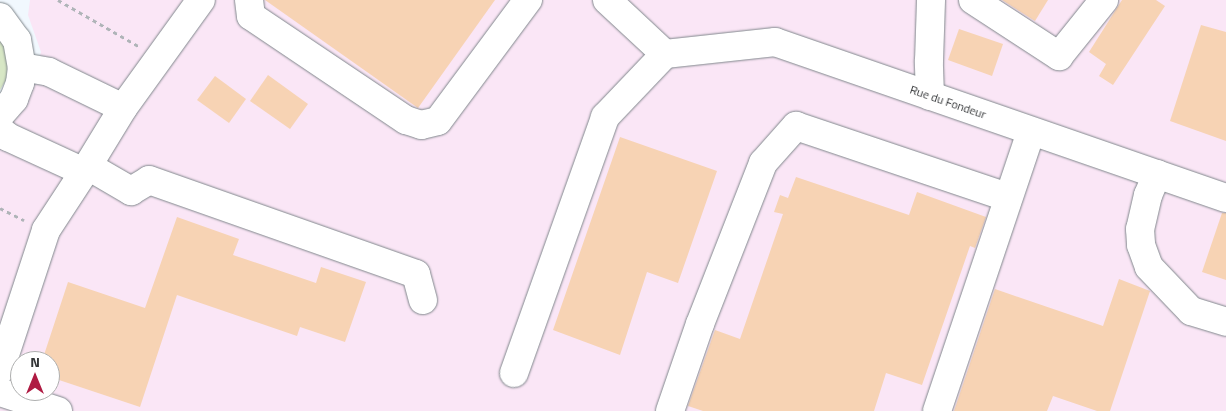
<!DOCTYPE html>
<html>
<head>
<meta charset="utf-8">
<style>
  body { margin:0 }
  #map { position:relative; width:1226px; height:411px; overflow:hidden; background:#f1f8fe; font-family:"Titillium Web",sans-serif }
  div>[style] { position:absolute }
  .industrial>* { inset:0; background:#fae6f6 }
  .green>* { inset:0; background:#d7e7c5 }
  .building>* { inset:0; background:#f7d3b4 }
  .path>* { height:3px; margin-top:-1.5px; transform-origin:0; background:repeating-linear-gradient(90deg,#afb4b8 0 4px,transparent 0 8px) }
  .roads { filter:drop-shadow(0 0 1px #80878c) drop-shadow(0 0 1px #80878c) }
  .minor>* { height:28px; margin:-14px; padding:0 14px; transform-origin:14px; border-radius:14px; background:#fff }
  .major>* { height:28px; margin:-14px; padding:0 14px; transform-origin:14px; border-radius:14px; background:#fff }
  span { translate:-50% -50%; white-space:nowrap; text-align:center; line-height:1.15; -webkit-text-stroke:4px #fff; paint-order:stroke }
  .street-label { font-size:12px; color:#343638 }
  .north { position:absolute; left:10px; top:351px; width:50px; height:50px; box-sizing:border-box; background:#fff; border:1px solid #aeafaf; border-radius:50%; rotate:0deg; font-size:14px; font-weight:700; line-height:20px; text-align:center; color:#343638 }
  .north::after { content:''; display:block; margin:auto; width:18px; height:22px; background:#af1b43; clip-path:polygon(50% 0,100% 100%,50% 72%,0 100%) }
</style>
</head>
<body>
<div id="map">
  <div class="industrial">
    <div style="clip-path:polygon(evenodd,30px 0,1226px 0,1226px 411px,0 411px,0 132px,10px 125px,26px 104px,41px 52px,28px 15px,30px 0,20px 361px,50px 361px,50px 391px,20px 391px,20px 361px)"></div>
  </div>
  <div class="green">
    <div style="clip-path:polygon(0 37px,6px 50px,8px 65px,6px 80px,0 90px)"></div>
  </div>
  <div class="building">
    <div style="clip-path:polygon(265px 0,495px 0,418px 108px)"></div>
    <div style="clip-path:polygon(1002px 0,1048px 0,1035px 21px)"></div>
    <div style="clip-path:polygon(1122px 0,1156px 0,1165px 6px,1113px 85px,1099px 76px,1106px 64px,1089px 52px)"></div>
    <div style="clip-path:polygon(1201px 25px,1226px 32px,1226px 141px,1170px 121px)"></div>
    <div style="clip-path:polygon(959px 29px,1003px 44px,992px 76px,948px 60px)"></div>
    <div style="clip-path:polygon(268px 75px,308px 104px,290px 129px,250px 101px)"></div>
    <div style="clip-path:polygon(215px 76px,246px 99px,229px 123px,197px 100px)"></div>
    <div style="clip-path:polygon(620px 137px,717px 171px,678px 283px,647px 272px,620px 355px,553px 330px)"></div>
    <div style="clip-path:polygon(796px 177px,909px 215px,917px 192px,986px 217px,975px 248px,970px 246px,922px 385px,886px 373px,874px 411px,703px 411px,688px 406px,715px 330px,740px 339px,783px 214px,774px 212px,780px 195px,788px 198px)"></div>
    <div style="clip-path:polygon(1222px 213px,1226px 213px,1226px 280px,1202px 272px)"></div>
    <div style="clip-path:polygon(177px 217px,239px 239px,233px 255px,316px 283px,321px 267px,366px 282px,345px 342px,300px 327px,297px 336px,177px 295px,140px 407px,50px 377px,50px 361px,42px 361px,68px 282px,145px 308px)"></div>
    <div style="clip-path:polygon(1119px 279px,1150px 291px,1110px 411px,1097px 411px,1053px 396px,1047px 411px,954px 411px,995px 289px,1103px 326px)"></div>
  </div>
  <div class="path">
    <div style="left:58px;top:0;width:95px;rotate:29.8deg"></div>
    <div style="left:0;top:208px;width:27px;rotate:27deg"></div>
  </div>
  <div class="roads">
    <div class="minor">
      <div style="left:249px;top:0;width:16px;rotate:83deg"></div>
      <div style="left:251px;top:16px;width:187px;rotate:33.9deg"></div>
      <div style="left:406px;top:120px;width:16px;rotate:18deg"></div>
      <div style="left:421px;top:125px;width:17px;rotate:-13deg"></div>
      <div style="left:438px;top:121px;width:151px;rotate:-53.4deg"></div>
      <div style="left:607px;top:0;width:79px;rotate:43deg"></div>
      <div style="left:973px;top:0;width:103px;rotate:33.1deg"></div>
      <div style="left:1059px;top:56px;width:72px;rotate:-51.2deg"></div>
      <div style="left:665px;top:54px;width:111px;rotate:-6.2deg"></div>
      <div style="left:775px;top:42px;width:477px;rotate:19.1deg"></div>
      <div style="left:22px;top:67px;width:27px;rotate:10deg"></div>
      <div style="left:49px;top:72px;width:82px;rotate:25.9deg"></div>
      <div style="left:930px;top:96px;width:35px;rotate:-92deg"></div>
      <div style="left:929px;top:61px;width:61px;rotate:-88.1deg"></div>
      <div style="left:0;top:130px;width:11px;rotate:41deg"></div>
      <div style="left:8px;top:137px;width:84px;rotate:24.7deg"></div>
      <div style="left:88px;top:166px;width:50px;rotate:30.2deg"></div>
      <div style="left:131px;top:191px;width:21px;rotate:-31deg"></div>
      <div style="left:149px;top:180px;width:283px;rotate:19.4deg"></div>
      <div style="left:416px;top:274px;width:27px;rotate:75deg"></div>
      <div style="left:1157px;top:174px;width:23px;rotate:113deg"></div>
      <div style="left:1148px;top:195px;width:35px;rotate:103deg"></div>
      <div style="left:1140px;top:229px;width:16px;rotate:86deg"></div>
      <div style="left:1141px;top:245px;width:23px;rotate:70deg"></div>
      <div style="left:1149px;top:267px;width:61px;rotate:46.3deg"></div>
      <div style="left:1191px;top:311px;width:37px;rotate:17deg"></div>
      <div style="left:0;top:370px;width:147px;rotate:-71.8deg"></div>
      <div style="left:46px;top:230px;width:69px;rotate:-56.8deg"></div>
      <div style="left:84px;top:172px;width:75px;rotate:-58.6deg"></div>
      <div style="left:123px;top:108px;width:133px;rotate:-54.2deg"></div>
      <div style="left:514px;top:373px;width:272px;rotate:-70.4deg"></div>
      <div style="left:605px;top:117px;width:87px;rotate:-46.4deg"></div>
      <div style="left:0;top:392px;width:61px;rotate:18.1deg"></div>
      <div style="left:670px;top:411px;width:92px;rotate:-71deg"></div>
      <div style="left:700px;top:324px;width:173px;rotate:-68.6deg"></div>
      <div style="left:763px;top:163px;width:50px;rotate:-48.3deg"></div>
      <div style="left:796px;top:126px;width:223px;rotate:18.6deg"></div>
      <div style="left:937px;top:411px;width:295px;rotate:-71.4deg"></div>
    </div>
    <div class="major">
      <div style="left:0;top:17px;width:29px;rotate:54deg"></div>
      <div style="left:17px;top:40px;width:27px;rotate:80deg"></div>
      <div style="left:22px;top:67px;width:16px;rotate:97deg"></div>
      <div style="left:20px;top:83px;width:17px;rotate:111deg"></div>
      <div style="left:14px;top:99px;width:21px;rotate:131deg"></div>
    </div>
  </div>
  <div class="street-label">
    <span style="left:948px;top:102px;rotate:19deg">Rue du Fondeur</span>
  </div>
  <div class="north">N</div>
</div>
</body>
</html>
